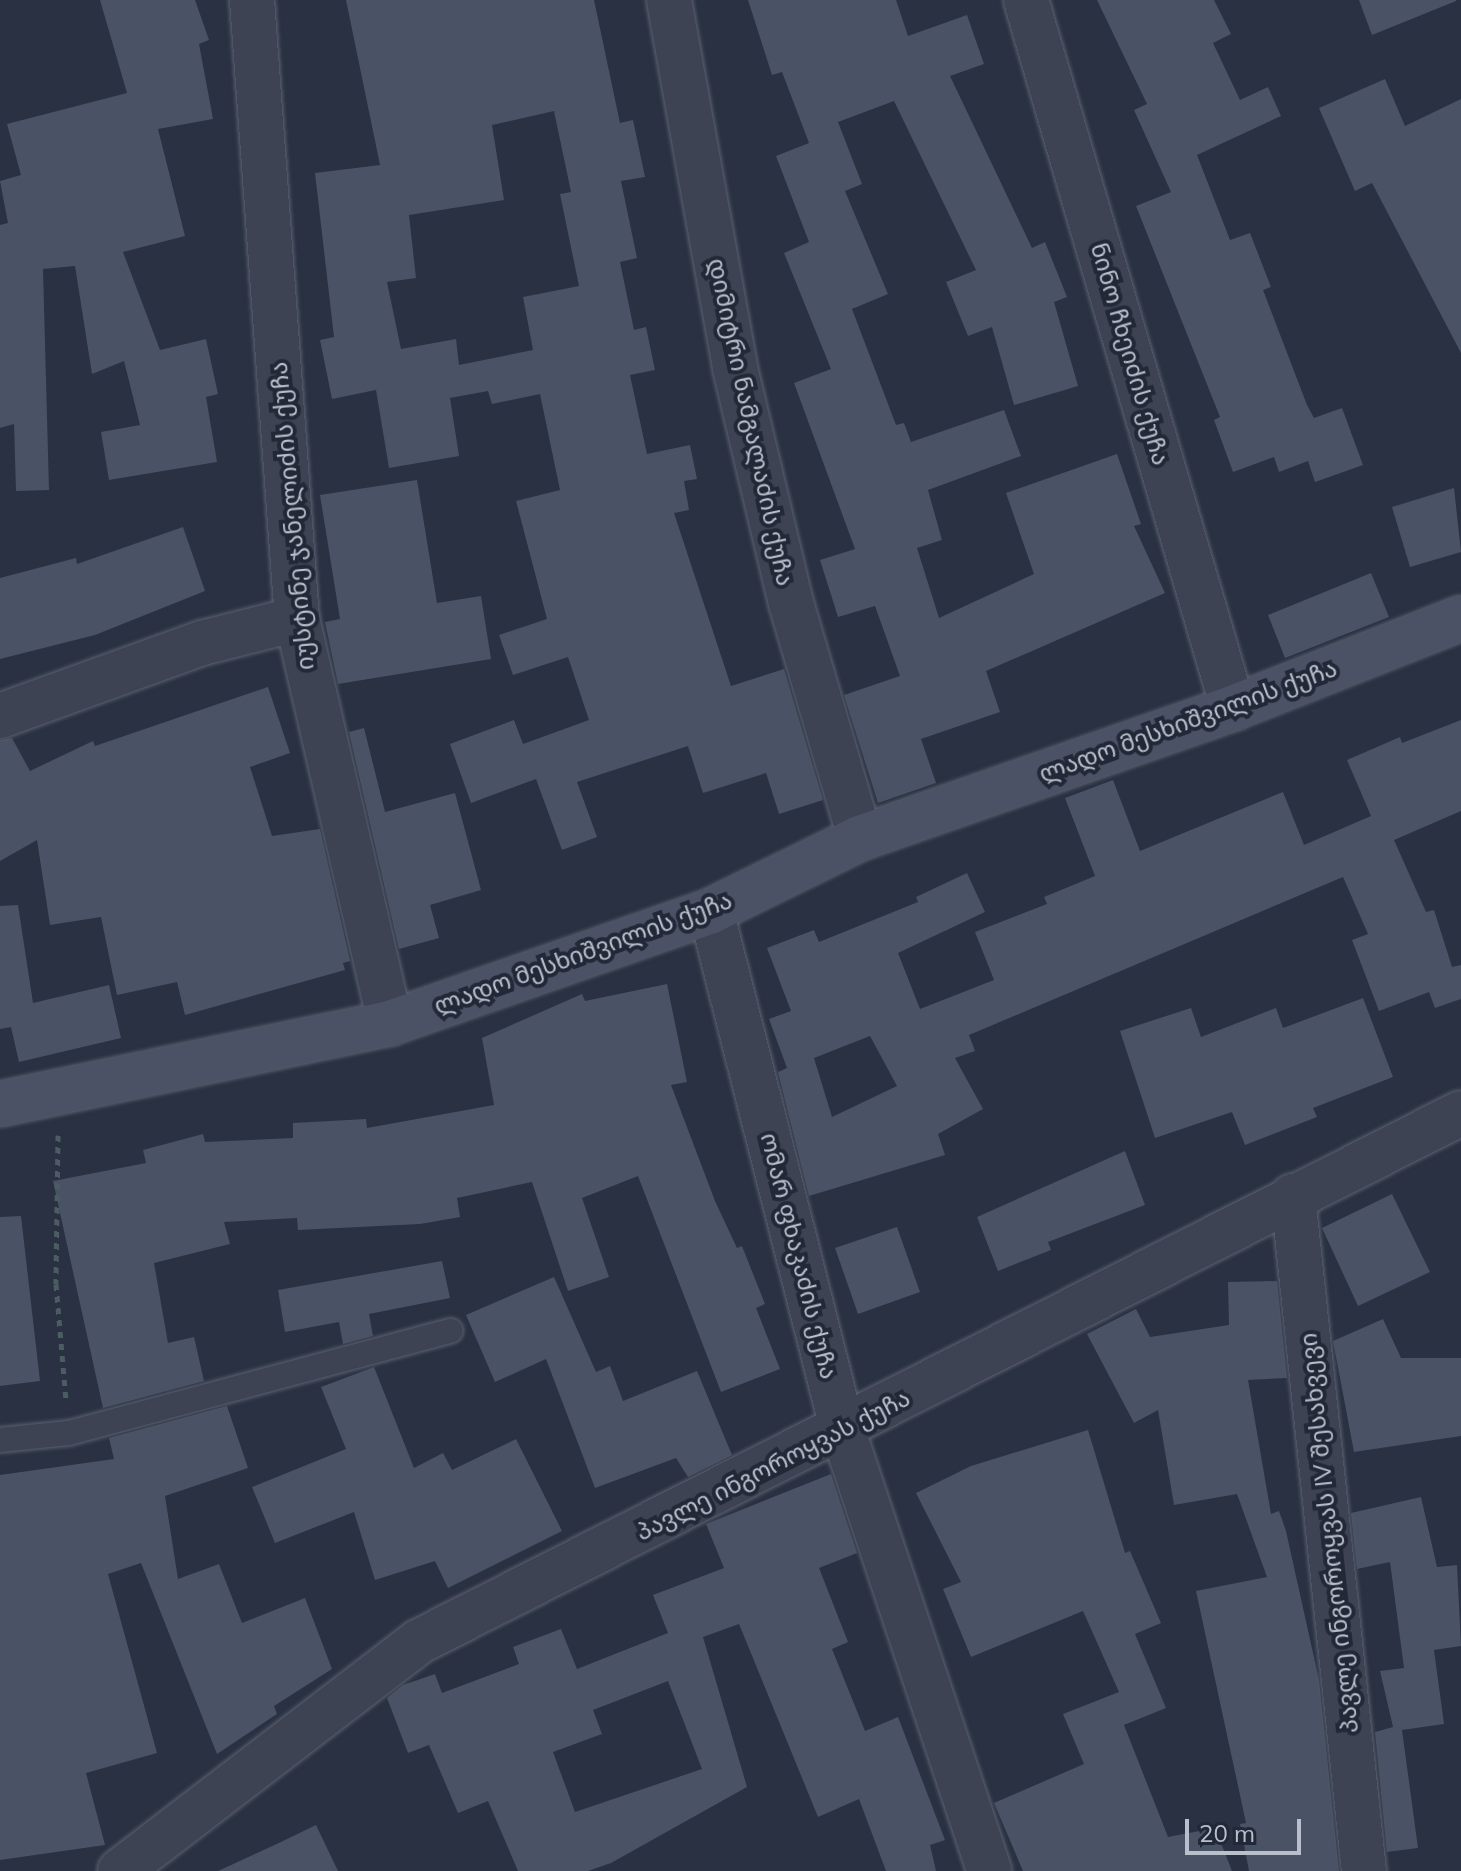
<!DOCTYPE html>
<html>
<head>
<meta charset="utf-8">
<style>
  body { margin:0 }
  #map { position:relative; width:1461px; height:1871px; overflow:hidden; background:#293142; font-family:Mulish,"Noto Sans Georgian",sans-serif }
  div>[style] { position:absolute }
  .building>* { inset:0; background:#4a5266 }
  .path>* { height:5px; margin-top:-2.5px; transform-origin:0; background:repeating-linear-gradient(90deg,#4b5c62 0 6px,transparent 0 12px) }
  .roads { filter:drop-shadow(0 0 2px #5b616f) drop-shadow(0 0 2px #5b616f) }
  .lane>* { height:24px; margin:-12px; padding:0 12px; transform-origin:12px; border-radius:12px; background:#3d4352 }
  .street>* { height:44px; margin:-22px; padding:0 22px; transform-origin:22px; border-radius:22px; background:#3d4352 }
  .secondary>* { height:44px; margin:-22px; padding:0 22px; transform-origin:22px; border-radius:22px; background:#4b5265 }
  span { translate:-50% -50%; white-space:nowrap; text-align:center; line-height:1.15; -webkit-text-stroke:8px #212837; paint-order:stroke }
  .street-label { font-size:24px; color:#babfcc }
  .scale { position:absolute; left:1185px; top:1819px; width:116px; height:36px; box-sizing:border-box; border:4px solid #babfcc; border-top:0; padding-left:10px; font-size:24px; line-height:28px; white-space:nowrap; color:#babfcc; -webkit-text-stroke:6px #212837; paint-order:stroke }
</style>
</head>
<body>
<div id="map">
  <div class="building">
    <div style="clip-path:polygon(100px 0,195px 0,209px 40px,199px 44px,213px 119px,158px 129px,185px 236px,123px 252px,160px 350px,206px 339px,218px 394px,206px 397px,217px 462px,109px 480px,101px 432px,140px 425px,124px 361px,92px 374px,75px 266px,43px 269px,49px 490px,16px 491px,14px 424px,0 428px,0 225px,8px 223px,0 181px,21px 175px,7px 124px,127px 93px)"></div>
    <div style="clip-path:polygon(evenodd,346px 0,594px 0,620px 123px,633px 120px,645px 177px,621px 181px,637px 258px,620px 262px,634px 330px,646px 327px,655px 370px,630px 375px,647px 454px,690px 445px,697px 479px,684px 481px,689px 510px,674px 513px,731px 686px,784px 669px,823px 800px,779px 814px,766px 773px,703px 793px,688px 746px,577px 782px,597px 837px,562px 850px,536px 779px,471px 803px,450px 744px,514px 720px,523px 744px,589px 720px,568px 657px,513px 675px,499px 635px,547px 619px,516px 501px,560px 490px,540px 394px,492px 404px,488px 391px,450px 398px,459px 456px,389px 468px,376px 390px,332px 399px,320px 340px,334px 337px,315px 173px,380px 165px,346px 0,554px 111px,571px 192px,560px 194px,579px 286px,523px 297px,533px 350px,459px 365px,456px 339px,401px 349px,387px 282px,416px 278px,409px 215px,504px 200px,492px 125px,554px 111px)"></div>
    <div style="clip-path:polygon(748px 0,896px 0,908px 36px,967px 15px,984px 64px,950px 76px,1032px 248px,1045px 242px,1067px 297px,1054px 302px,1078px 386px,1014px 405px,992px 327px,968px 336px,946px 282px,976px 270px,894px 101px,838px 122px,862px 184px,845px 191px,888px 294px,852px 309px,896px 425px,904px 423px,911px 442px,1004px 410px,1021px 456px,928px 490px,942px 540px,917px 548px,939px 618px,1034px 574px,1006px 493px,1117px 454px,1141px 524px,1134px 526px,1165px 593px,986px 671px,1000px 712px,921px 739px,936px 783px,878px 803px,844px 695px,900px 676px,875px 606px,838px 617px,820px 560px,855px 549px,794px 383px,831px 369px,784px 253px,809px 242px,776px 156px,809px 143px,782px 72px,772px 75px)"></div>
    <div style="clip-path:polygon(1097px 0,1214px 0,1231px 34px,1213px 43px,1240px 100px,1268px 87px,1281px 116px,1197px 155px,1230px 240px,1250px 233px,1271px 287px,1263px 290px,1307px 405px,1314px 418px,1342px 408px,1363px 465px,1315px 482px,1308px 461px,1279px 472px,1274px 457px,1233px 472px,1214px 420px,1220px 417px,1136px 206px,1171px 192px,1134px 110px,1147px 104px)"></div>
    <div style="clip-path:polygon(1359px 0,1456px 0,1456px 1px,1372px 35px)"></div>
    <div style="clip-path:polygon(1385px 79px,1405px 126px,1461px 99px,1461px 353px,1372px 183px,1355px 191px,1319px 108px)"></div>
    <div style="clip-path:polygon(417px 480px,437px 603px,481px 596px,491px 659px,338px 684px,325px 622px,340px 619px,320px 495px)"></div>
    <div style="clip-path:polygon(1454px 488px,1461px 552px,1410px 567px,1392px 507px)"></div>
    <div style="clip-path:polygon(183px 527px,205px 591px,95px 635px,0 659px,0 578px,76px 558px,77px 564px)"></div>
    <div style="clip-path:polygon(1371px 573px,1389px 617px,1285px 658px,1268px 615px)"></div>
    <div style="clip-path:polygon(268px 687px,290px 753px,250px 767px,272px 836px,320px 829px,350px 961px,343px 963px,345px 970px,185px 1015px,177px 982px,117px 995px,101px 917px,50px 925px,37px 840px,0 861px,0 740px,12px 738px,30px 771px,93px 741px,95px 746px)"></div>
    <div style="clip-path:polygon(evenodd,1461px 720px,1461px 811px,1394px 840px,1426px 912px,1434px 910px,1452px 967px,1461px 965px,1461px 999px,1435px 1008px,1429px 992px,1379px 1011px,1352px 940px,1368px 934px,1343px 877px,969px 1035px,975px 1051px,955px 1058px,983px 1109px,938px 1134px,945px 1155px,809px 1196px,778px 1072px,787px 1068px,769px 1019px,791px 1011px,767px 948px,814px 930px,819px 942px,918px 902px,916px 897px,967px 873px,985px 912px,898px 953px,920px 1009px,994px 980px,975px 932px,1047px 904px,1044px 897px,1095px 876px,1065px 798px,1113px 780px,1140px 851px,1283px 792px,1304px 845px,1371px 816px,1347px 760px,1400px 737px,1402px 743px,1461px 720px,870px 1036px,897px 1086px,832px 1117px,814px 1058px,870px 1036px)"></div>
    <div style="clip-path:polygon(364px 728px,385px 812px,455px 793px,481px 890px,430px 905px,439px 938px,399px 949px,349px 732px)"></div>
    <div style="clip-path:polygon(18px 905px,33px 1003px,109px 985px,121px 1038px,19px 1062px,11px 1027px,0 1029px,0 906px)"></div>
    <div style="clip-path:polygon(667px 984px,687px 1082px,671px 1085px,715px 1201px,737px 1248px,742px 1246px,765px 1304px,756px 1308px,780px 1369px,721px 1392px,638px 1176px,582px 1198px,609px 1277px,568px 1291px,532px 1182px,457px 1198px,460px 1217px,420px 1224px,298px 1230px,297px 1218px,224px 1222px,230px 1244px,154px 1263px,168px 1343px,194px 1337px,204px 1381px,103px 1408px,53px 1181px,146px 1163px,143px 1150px,203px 1134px,205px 1142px,293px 1138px,293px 1123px,366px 1119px,367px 1128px,494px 1105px,482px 1038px,582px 994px,585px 1001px)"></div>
    <div style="clip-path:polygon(1363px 998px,1393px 1077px,1313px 1108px,1317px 1117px,1245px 1145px,1232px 1112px,1155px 1138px,1120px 1031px,1191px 1008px,1201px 1037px,1276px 1008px,1283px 1028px)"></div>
    <div style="clip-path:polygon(1125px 1151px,1145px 1205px,1048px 1242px,1051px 1250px,998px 1271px,977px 1217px)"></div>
    <div style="clip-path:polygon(1392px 1194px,1430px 1272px,1358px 1306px,1322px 1228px)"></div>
    <div style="clip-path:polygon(21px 1216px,40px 1381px,0 1386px,0 1217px)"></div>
    <div style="clip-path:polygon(897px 1227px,920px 1292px,858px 1314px,835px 1248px)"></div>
    <div style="clip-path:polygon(442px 1261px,450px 1298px,369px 1314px,373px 1336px,343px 1344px,339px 1322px,285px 1332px,278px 1290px)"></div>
    <div style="clip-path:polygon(554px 1277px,596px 1372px,610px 1366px,623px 1401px,697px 1371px,732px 1455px,688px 1477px,676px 1458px,595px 1488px,546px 1359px,495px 1382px,466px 1315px)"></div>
    <div style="clip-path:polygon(1277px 1281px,1287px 1378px,1248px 1380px,1271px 1514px,1279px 1511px,1286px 1531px,1319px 1680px,1339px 1871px,1249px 1871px,1240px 1824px,1246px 1823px,1196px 1591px,1267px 1577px,1237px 1494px,1174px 1505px,1158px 1410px,1134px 1423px,1087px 1334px,1136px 1309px,1150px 1337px,1229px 1325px,1228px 1282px)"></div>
    <div style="clip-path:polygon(1383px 1319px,1401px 1358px,1461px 1358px,1461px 1436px,1354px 1452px,1333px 1341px)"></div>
    <div style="clip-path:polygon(374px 1367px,414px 1468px,443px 1453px,452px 1470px,516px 1439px,562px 1531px,448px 1588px,435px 1561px,375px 1580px,354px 1512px,275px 1543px,252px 1487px,346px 1449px,321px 1387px)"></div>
    <div style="clip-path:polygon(227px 1406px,248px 1468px,165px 1496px,178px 1579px,219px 1564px,242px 1623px,305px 1598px,332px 1669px,274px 1706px,277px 1714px,217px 1754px,141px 1563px,108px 1574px,157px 1753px,86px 1773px,105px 1845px,0 1860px,0 1475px,114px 1459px,109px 1438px)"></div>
    <div style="clip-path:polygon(1088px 1430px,1125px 1553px,1130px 1551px,1161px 1623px,1135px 1634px,1166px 1708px,1124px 1725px,1168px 1837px,1215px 1828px,1232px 1871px,1023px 1871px,994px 1803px,1084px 1764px,1063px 1714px,1119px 1692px,1083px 1611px,971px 1657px,943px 1589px,961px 1582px,916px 1493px,971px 1466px)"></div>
    <div style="clip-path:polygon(evenodd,831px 1474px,857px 1553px,819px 1568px,848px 1642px,832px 1649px,865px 1731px,898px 1717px,945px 1840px,930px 1845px,936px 1871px,886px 1871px,859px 1799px,818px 1817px,739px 1624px,703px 1637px,747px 1787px,611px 1863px,588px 1871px,518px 1871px,488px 1801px,458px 1813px,429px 1745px,408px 1753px,387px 1698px,403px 1685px,435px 1674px,442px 1693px,519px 1664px,513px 1647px,561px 1629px,577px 1669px,668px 1633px,653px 1595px,724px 1568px,706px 1524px,831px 1474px,668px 1681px,702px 1769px,575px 1812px,553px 1752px,602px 1734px,593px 1710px,668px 1681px)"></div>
    <div style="clip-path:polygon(1421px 1497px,1437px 1567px,1457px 1565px,1461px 1646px,1434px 1650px,1444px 1724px,1402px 1730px,1418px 1848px,1387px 1852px,1375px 1732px,1393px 1727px,1380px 1671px,1404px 1668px,1390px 1562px,1357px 1569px,1351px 1513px)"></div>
    <div style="clip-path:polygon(316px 1825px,338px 1871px,218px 1871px,283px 1841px)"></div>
  </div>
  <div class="path">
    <div style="left:58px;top:1135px;width:149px;rotate:90.8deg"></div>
    <div style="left:56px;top:1284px;width:116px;rotate:85.1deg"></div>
  </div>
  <div class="roads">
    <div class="lane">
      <div style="left:0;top:1440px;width:69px;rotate:-5.8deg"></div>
      <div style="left:69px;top:1433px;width:395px;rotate:-15deg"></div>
    </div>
    <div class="street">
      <div style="left:252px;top:0;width:621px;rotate:85.84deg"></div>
      <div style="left:297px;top:619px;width:415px;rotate:77deg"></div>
      <div style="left:669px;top:0;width:374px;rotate:79.8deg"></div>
      <div style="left:735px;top:368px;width:242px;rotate:76.6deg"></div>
      <div style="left:791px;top:603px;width:245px;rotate:73.6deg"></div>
      <div style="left:1026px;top:0;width:738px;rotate:73.7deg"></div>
      <div style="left:0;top:716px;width:215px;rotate:-19.9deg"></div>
      <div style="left:202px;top:643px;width:98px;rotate:-14.2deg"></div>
      <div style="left:711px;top:911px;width:536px;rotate:75.76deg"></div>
      <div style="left:843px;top:1431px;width:464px;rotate:71.6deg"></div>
      <div style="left:1293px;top:1196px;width:679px;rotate:84deg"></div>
      <div style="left:120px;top:1871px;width:378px;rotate:-37.5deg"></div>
      <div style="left:420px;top:1641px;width:1167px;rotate:-26.89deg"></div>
    </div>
    <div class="secondary">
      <div style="left:0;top:1104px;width:398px;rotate:-11.7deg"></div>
      <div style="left:390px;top:1023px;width:340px;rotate:-19.2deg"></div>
      <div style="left:711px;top:911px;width:166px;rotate:-26.1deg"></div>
      <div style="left:860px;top:838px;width:395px;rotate:-19.2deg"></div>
      <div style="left:1233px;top:708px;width:245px;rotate:-21.5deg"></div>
    </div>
  </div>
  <div class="street-label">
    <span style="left:1130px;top:354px;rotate:74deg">ნინო ჩხეიძის ქუჩა</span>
    <span style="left:751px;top:422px;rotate:78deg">დიმიტრი ნამგალაძის ქუჩა</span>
    <span style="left:292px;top:516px;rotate:-95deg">იუსტინე ჯანელიძის ქუჩა</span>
    <span style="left:1188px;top:721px;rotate:-20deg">ლადო მესხიშვილის ქუჩა</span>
    <span style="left:583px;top:953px;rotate:-20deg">ლადო მესხიშვილის ქუჩა</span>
    <span style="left:799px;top:1256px;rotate:76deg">ომარ ფხაკაძის ქუჩა</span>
    <span style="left:773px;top:1465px;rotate:-27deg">პავლე ინგოროყვას ქუჩა</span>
    <span style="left:1329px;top:1533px;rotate:-96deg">პავლე ინგოროყვას IV შესახვევი</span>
  </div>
  <div class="scale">20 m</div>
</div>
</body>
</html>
